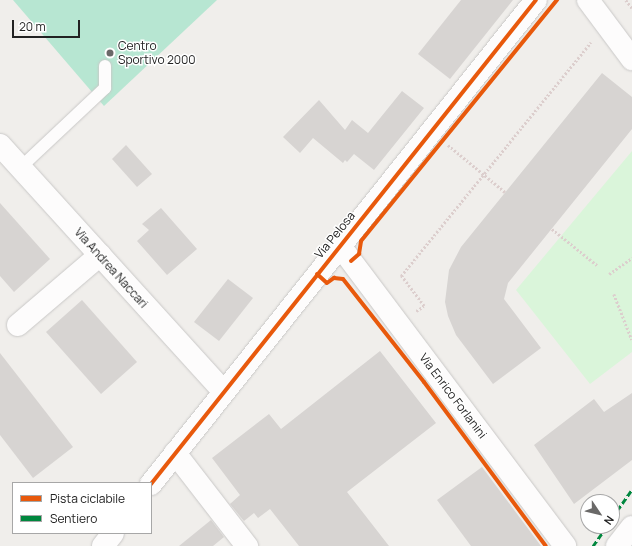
<!DOCTYPE html>
<html>
<head>
<meta charset="utf-8">
<style>
  body { margin:0 }
  #map { position:relative; width:632px; height:546px; overflow:hidden; background:#f0eeeb; font-family:Manrope,sans-serif }
  div>[style] { position:absolute }
  .park>* { inset:0; background:#daf5da }
  .pitch>* { inset:0; background:#b7e6d2 }
  .building>* { inset:0; background:#d7d4d2 }
  .path>* { height:2.5px; margin-top:-1.25px; transform-origin:0; background:repeating-linear-gradient(90deg,#dccecd 0 2px,transparent 0 4px) }
  .roads { filter:drop-shadow(0 0 1px #c9c8c7) drop-shadow(0 0 1px #c9c8c7) }
  .service>* { height:12px; margin:-6px; padding:0 6px; transform-origin:6px; border-radius:6px; background:#fdfcfc }
  .minor>* { height:22px; margin:-11px; padding:0 11px; transform-origin:11px; border-radius:11px; background:#fdfcfc }
  .quiet>* { height:3px; margin-top:-1.5px; transform-origin:0; background:repeating-linear-gradient(90deg,#00873e 0 6px,transparent 0 9px) }
  .cycleway>* { height:4px; margin:-2px; padding:0 2px; transform-origin:2px; border-radius:2px; background:#e8590c }
  .dots>* { width:11px; height:11px; translate:-50% -50%; box-sizing:border-box; border:2px solid #fff; border-radius:50% }
  span { translate:-50% -50%; white-space:nowrap; text-align:center; line-height:1.15; -webkit-text-stroke:3px #fff; paint-order:stroke }
  .poi-label { font-size:12px; color:#222 }
  .left { translate:0 -50%; text-align:left }
  .street-label { font-size:12px; color:#222 }
  .legend { position:absolute; left:12px; top:482px; width:140px; height:52px; box-sizing:border-box; background:#fff; border:1px solid #a7a7a7; margin:0; padding:5px 7px; list-style:none; font-size:12px; color:#222 }
  .legend li { display:flex; align-items:center; gap:8px; height:20px }
  .legend b { width:20px; border:1px solid #a7a7a7 }
  .north { position:absolute; left:580px; top:494px; width:40px; height:40px; box-sizing:border-box; background:#fff; border:1px solid #a7a7a7; border-radius:50%; rotate:125deg; font-size:11px; font-weight:700; line-height:16px; text-align:center; color:#222 }
  .north::after { content:''; display:block; margin:auto; width:14px; height:18px; background:#6a6968; clip-path:polygon(50% 0,100% 100%,50% 72%,0 100%) }
  .scale { position:absolute; left:12px; top:20px; width:68px; height:18px; box-sizing:border-box; border:2px solid #222; border-top:0; padding-left:5px; font-size:12px; line-height:14px; white-space:nowrap; color:#222; -webkit-text-stroke:3px #fff; paint-order:stroke }
</style>
</head>
<body>
<div id="map">
  <div class="park">
    <div style="clip-path:polygon(632px 151px,632px 352px,590px 384px,516px 290px)"></div>
  </div>
  <div class="pitch">
    <div style="clip-path:polygon(13px 0,217px 0,104px 106px)"></div>
  </div>
  <div class="building">
    <div style="clip-path:polygon(461px 0,513px 0,450px 79px,418px 54px)"></div>
    <div style="clip-path:polygon(602px 73px,632px 97px,632px 129px,508px 283px,504px 299px,541px 348px,493px 384px,456px 335px,448px 316px,445px 302px,449px 270px,461px 247px)"></div>
    <div style="clip-path:polygon(402px 91px,424px 108px,374px 170px,354px 154px,347px 162px,345px 160px,343px 163px,313px 138px,300px 153px,283px 137px,319px 100px,345px 130px,352px 120px,368px 133px)"></div>
    <div style="clip-path:polygon(126px 145px,152px 174px,137px 187px,112px 159px)"></div>
    <div style="clip-path:polygon(0 203px,50px 259px,14px 292px,0 276px)"></div>
    <div style="clip-path:polygon(161px 208px,197px 249px,167px 275px,137px 241px,149px 230px,142px 224px)"></div>
    <div style="clip-path:polygon(228px 279px,253px 298px,219px 341px,194px 322px)"></div>
    <div style="clip-path:polygon(82px 300px,137px 362px,101px 394px,46px 332px)"></div>
    <div style="clip-path:polygon(380px 351px,436px 423px,347px 492px,389px 546px,299px 546px,270px 509px,258px 518px,254px 513px,244px 521px,230px 504px,240px 495px,212px 458px,269px 414px,281px 429px)"></div>
    <div style="clip-path:polygon(0 353px,73px 447px,33px 478px,0 435px)"></div>
    <div style="clip-path:polygon(632px 393px,632px 460px,574px 504px,534px 445px,594px 399px,604px 412px)"></div>
    <div style="clip-path:polygon(482px 467px,541px 546px,471px 546px,437px 500px)"></div>
    <div style="clip-path:polygon(211px 520px,224px 537px,213px 546px,179px 546px)"></div>
  </div>
  <div class="path">
    <div style="left:626px;top:0;width:10px;rotate:53deg"></div>
    <div style="left:448px;top:145px;width:74px;rotate:39.5deg"></div>
    <div style="left:552px;top:229px;width:58px;rotate:38.7deg"></div>
    <div style="left:609px;top:274px;width:28px;rotate:-35deg"></div>
    <div style="left:614px;top:294px;width:49px;rotate:68.6deg"></div>
    <div style="left:416px;top:311px;width:9px;rotate:-32deg"></div>
    <div style="left:424px;top:306px;width:38px;rotate:-127deg"></div>
    <div style="left:401px;top:276px;width:301px;rotate:-50.9deg"></div>
  </div>
  <div class="roads">
    <div class="service">
      <div style="left:20px;top:168px;width:117px;rotate:-43.3deg"></div>
      <div style="left:105px;top:88px;width:22px;rotate:-90deg"></div>
    </div>
    <div class="minor">
      <div style="left:588px;top:0;width:74px;rotate:53.3deg"></div>
      <div style="left:0;top:145px;width:332px;rotate:47.8deg"></div>
      <div style="left:339px;top:247px;width:10px;rotate:45deg"></div>
      <div style="left:346px;top:254px;width:365px;rotate:53.1deg"></div>
      <div style="left:18px;top:325px;width:108px;rotate:-40.5deg"></div>
      <div style="left:175px;top:453px;width:118px;rotate:52.3deg"></div>
      <div style="left:151px;top:484px;width:618px;rotate:-51.5deg"></div>
      <div style="left:103px;top:546px;width:16px;rotate:-52deg"></div>
      <div style="left:617px;top:546px;width:24px;rotate:-52deg"></div>
    </div>
  </div>
  <div class="quiet">
    <div style="left:612px;top:518px;width:35px;rotate:-55deg"></div>
    <div style="left:593px;top:546px;width:24px;rotate:-55deg"></div>
  </div>
  <div class="cycleway">
    <div style="left:351px;top:261px;width:11px;rotate:-41deg"></div>
    <div style="left:359px;top:254px;width:13px;rotate:-81deg"></div>
    <div style="left:361px;top:241px;width:311px;rotate:-50.9deg"></div>
    <div style="left:317px;top:274px;width:13px;rotate:42deg"></div>
    <div style="left:327px;top:283px;width:9px;rotate:-36deg"></div>
    <div style="left:334px;top:278px;width:9px;rotate:6deg"></div>
    <div style="left:343px;top:279px;width:131px;rotate:51.8deg"></div>
    <div style="left:424px;top:382px;width:204px;rotate:53.4deg"></div>
    <div style="left:151px;top:484px;width:618px;rotate:-51.5deg"></div>
  </div>
  <div class="dots">
    <div style="left:110px;top:53px;background:#6a6968"></div>
  </div>
  <div class="poi-label">
    <span class="left" style="left:118px;top:53px">Centro<br>Sportivo 2000</span>
  </div>
  <div class="street-label">
    <span style="left:335px;top:235px;rotate:-51deg">Via Pelosa</span>
    <span style="left:111px;top:268px;rotate:48deg">Via Andrea Naccari</span>
    <span style="left:453px;top:396px;rotate:53deg">Via Enrico Forlanini</span>
  </div>
  <ul class="legend">
  <li><b style="height:5px;background:#e8590c"></b>Pista ciclabile</li>
  <li><b style="height:5px;background:#00873e"></b>Sentiero</li>
  </ul>
  <div class="north">N</div>
  <div class="scale">20 m</div>
</div>
</body>
</html>
